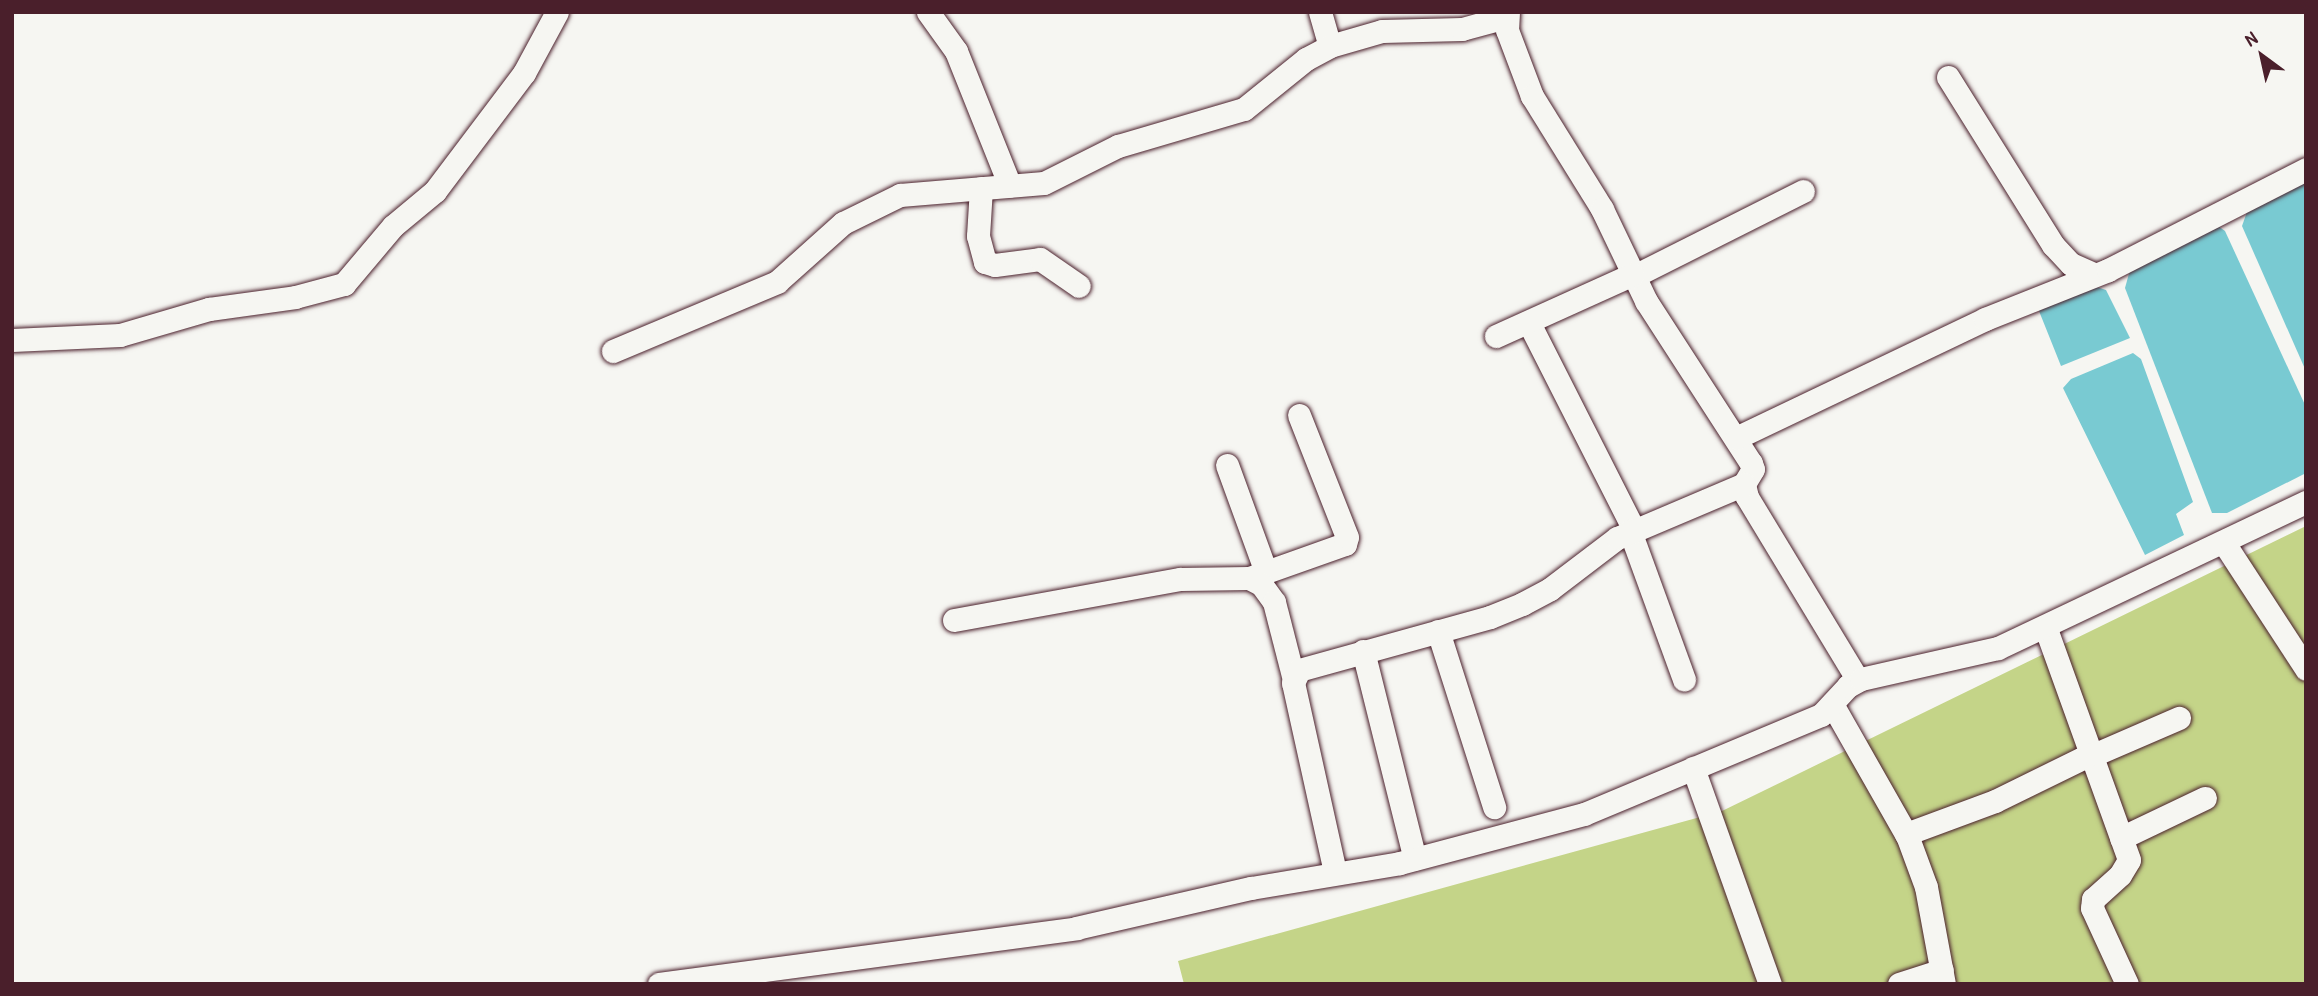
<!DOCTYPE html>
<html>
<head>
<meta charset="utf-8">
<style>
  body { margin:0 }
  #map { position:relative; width:2318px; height:996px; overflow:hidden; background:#f6f6f2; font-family:"Patrick Hand",sans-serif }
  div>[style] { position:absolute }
  .green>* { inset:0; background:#c4d488 }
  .water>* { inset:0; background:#79cad2 }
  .roads { filter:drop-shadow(0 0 2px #4a1f2b) drop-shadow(0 0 2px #4a1f2b) }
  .minor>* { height:23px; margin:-11.5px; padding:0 11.5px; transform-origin:11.5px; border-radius:11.5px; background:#f6f6f2 }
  span { translate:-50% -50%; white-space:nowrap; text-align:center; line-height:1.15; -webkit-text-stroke:5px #f6f6f2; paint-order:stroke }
  .frame { position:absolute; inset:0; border:14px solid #4a1f2b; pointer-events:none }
  .north { position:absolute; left:2227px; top:21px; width:70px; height:70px; -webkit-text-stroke:5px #f6f6f2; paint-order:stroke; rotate:327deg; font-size:19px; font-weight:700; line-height:28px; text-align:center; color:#4a1f2b }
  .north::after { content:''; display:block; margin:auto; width:24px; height:32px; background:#4a1f2b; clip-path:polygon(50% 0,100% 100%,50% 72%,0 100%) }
</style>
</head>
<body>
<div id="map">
  <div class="green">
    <div style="clip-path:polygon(2306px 526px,2306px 984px,1184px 984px,1178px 961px,1722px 811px)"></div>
  </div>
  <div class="water">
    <div style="clip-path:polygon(2306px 180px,2306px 369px,2305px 369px,2242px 226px,2248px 209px)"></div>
    <div style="clip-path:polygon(2211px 221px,2225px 231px,2306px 407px,2306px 473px,2227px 513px,2212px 513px,2125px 288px,2135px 252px)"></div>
    <div style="clip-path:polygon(2082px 282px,2106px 290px,2130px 338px,2061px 366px,2037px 306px)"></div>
    <div style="clip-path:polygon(2133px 353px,2141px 359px,2193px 502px,2176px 514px,2184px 535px,2145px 555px,2063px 388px,2071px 379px)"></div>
  </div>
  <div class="roads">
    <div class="minor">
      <div style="left:928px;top:12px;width:48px;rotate:54.3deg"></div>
      <div style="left:956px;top:51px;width:145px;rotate:68.2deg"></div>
      <div style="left:1320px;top:12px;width:35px;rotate:74deg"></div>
      <div style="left:1508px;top:12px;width:18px;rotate:93deg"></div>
      <div style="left:1507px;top:30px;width:71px;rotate:69.3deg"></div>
      <div style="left:1532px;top:96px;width:133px;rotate:58.2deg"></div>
      <div style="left:1602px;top:209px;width:102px;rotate:64.4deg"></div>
      <div style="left:1646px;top:301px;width:193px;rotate:57.1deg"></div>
      <div style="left:1751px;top:463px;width:6px;rotate:72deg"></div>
      <div style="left:1753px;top:469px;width:17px;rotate:121deg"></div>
      <div style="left:1744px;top:484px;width:13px;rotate:77deg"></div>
      <div style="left:1747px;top:497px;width:214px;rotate:58.8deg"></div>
      <div style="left:1948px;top:77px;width:198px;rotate:58deg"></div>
      <div style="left:2053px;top:245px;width:26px;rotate:47deg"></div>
      <div style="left:2071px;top:264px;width:24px;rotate:24deg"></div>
      <div style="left:981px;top:188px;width:48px;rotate:93.6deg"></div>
      <div style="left:978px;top:236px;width:27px;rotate:75deg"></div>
      <div style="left:985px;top:262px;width:10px;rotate:17deg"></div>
      <div style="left:995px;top:265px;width:45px;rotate:-7.6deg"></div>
      <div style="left:1040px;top:259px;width:47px;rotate:34.7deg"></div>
      <div style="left:1634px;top:276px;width:189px;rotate:-26.7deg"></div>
      <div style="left:1529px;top:323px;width:232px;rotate:63.1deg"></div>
      <div style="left:1496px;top:336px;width:150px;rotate:-24.3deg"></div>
      <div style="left:12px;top:340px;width:108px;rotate:-2.7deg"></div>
      <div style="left:120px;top:335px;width:93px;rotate:-16.3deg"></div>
      <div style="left:209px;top:309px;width:87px;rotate:-7.9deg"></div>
      <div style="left:295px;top:297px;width:51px;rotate:-14.9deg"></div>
      <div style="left:344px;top:284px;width:76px;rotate:-49.8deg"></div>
      <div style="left:393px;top:226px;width:55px;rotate:-39.8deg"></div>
      <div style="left:435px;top:191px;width:148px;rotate:-53deg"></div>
      <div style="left:524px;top:73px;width:69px;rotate:-61.6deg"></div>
      <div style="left:613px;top:351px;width:178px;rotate:-22.8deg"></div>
      <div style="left:777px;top:282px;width:89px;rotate:-41.8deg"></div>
      <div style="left:843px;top:223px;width:64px;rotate:-26.2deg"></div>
      <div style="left:900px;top:195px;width:144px;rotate:-4.8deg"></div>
      <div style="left:1044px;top:183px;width:83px;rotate:-26.6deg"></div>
      <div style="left:1118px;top:146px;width:131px;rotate:-16.4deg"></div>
      <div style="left:1244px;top:109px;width:80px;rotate:-38.9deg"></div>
      <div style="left:1306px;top:59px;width:27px;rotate:-28deg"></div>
      <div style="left:1330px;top:46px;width:54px;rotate:-16.1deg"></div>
      <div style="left:1382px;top:31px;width:80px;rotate:-1.4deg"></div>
      <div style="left:1462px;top:29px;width:46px;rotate:-15.3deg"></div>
      <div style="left:1736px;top:438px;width:276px;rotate:-25.5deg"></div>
      <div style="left:1985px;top:319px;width:132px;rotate:-21.7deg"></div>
      <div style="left:2108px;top:270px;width:222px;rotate:-27deg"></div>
      <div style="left:1227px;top:465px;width:114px;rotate:70deg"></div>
      <div style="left:1630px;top:531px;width:158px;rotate:70deg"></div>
      <div style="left:2224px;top:543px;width:150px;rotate:56.9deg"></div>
      <div style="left:1249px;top:578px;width:102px;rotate:-19.5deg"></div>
      <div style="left:1345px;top:544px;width:7px;rotate:-74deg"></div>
      <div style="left:1347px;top:537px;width:131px;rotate:-111.5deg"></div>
      <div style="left:954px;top:620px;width:230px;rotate:-10.3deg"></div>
      <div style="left:1180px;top:579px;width:69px;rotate:-0.8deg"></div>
      <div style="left:1249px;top:578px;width:13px;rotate:27deg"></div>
      <div style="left:1261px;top:584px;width:22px;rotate:54deg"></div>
      <div style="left:1274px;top:602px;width:76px;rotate:75.6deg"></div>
      <div style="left:2046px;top:629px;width:245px;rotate:70.2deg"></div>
      <div style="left:2129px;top:860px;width:17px;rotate:121deg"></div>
      <div style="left:2120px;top:875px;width:36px;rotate:138deg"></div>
      <div style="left:2093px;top:899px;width:9px;rotate:96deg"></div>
      <div style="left:2092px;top:908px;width:84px;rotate:65.3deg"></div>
      <div style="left:1438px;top:631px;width:185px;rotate:72.3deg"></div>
      <div style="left:1363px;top:651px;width:214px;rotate:76deg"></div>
      <div style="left:1832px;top:704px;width:154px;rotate:60.4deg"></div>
      <div style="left:1908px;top:838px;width:52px;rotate:69.8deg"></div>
      <div style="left:1926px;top:887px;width:99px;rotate:79.5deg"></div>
      <div style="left:2091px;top:756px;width:96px;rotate:-23.4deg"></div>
      <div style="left:1693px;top:768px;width:229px;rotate:70.4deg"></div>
      <div style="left:1906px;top:834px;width:95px;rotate:-20.3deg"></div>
      <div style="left:1995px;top:801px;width:107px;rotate:-26.1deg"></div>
      <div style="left:2121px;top:838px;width:93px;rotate:-25.5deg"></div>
      <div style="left:1335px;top:872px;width:194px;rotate:-102.5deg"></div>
      <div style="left:1293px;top:683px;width:14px;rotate:-65deg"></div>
      <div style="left:1299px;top:670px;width:198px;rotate:-15.5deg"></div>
      <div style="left:1490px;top:617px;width:35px;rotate:-22deg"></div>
      <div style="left:1522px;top:604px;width:32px;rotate:-28deg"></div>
      <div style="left:1550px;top:589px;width:84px;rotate:-37.3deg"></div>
      <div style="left:1617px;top:538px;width:138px;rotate:-23deg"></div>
      <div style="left:659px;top:984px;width:421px;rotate:-7.6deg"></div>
      <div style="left:1076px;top:928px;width:180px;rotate:-12.9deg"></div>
      <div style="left:1251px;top:888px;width:151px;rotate:-9.5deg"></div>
      <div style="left:1400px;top:863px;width:190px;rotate:-14.9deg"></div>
      <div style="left:1584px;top:814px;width:257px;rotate:-22.7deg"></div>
      <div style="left:1821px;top:715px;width:40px;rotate:-47deg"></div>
      <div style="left:1848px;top:686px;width:15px;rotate:-28deg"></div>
      <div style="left:1861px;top:679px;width:140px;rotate:-12.8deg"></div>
      <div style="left:1998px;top:648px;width:341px;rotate:-25.4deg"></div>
      <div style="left:1899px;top:984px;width:45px;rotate:-18deg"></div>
    </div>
  </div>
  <div class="frame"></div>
  <div class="north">N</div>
</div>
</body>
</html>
